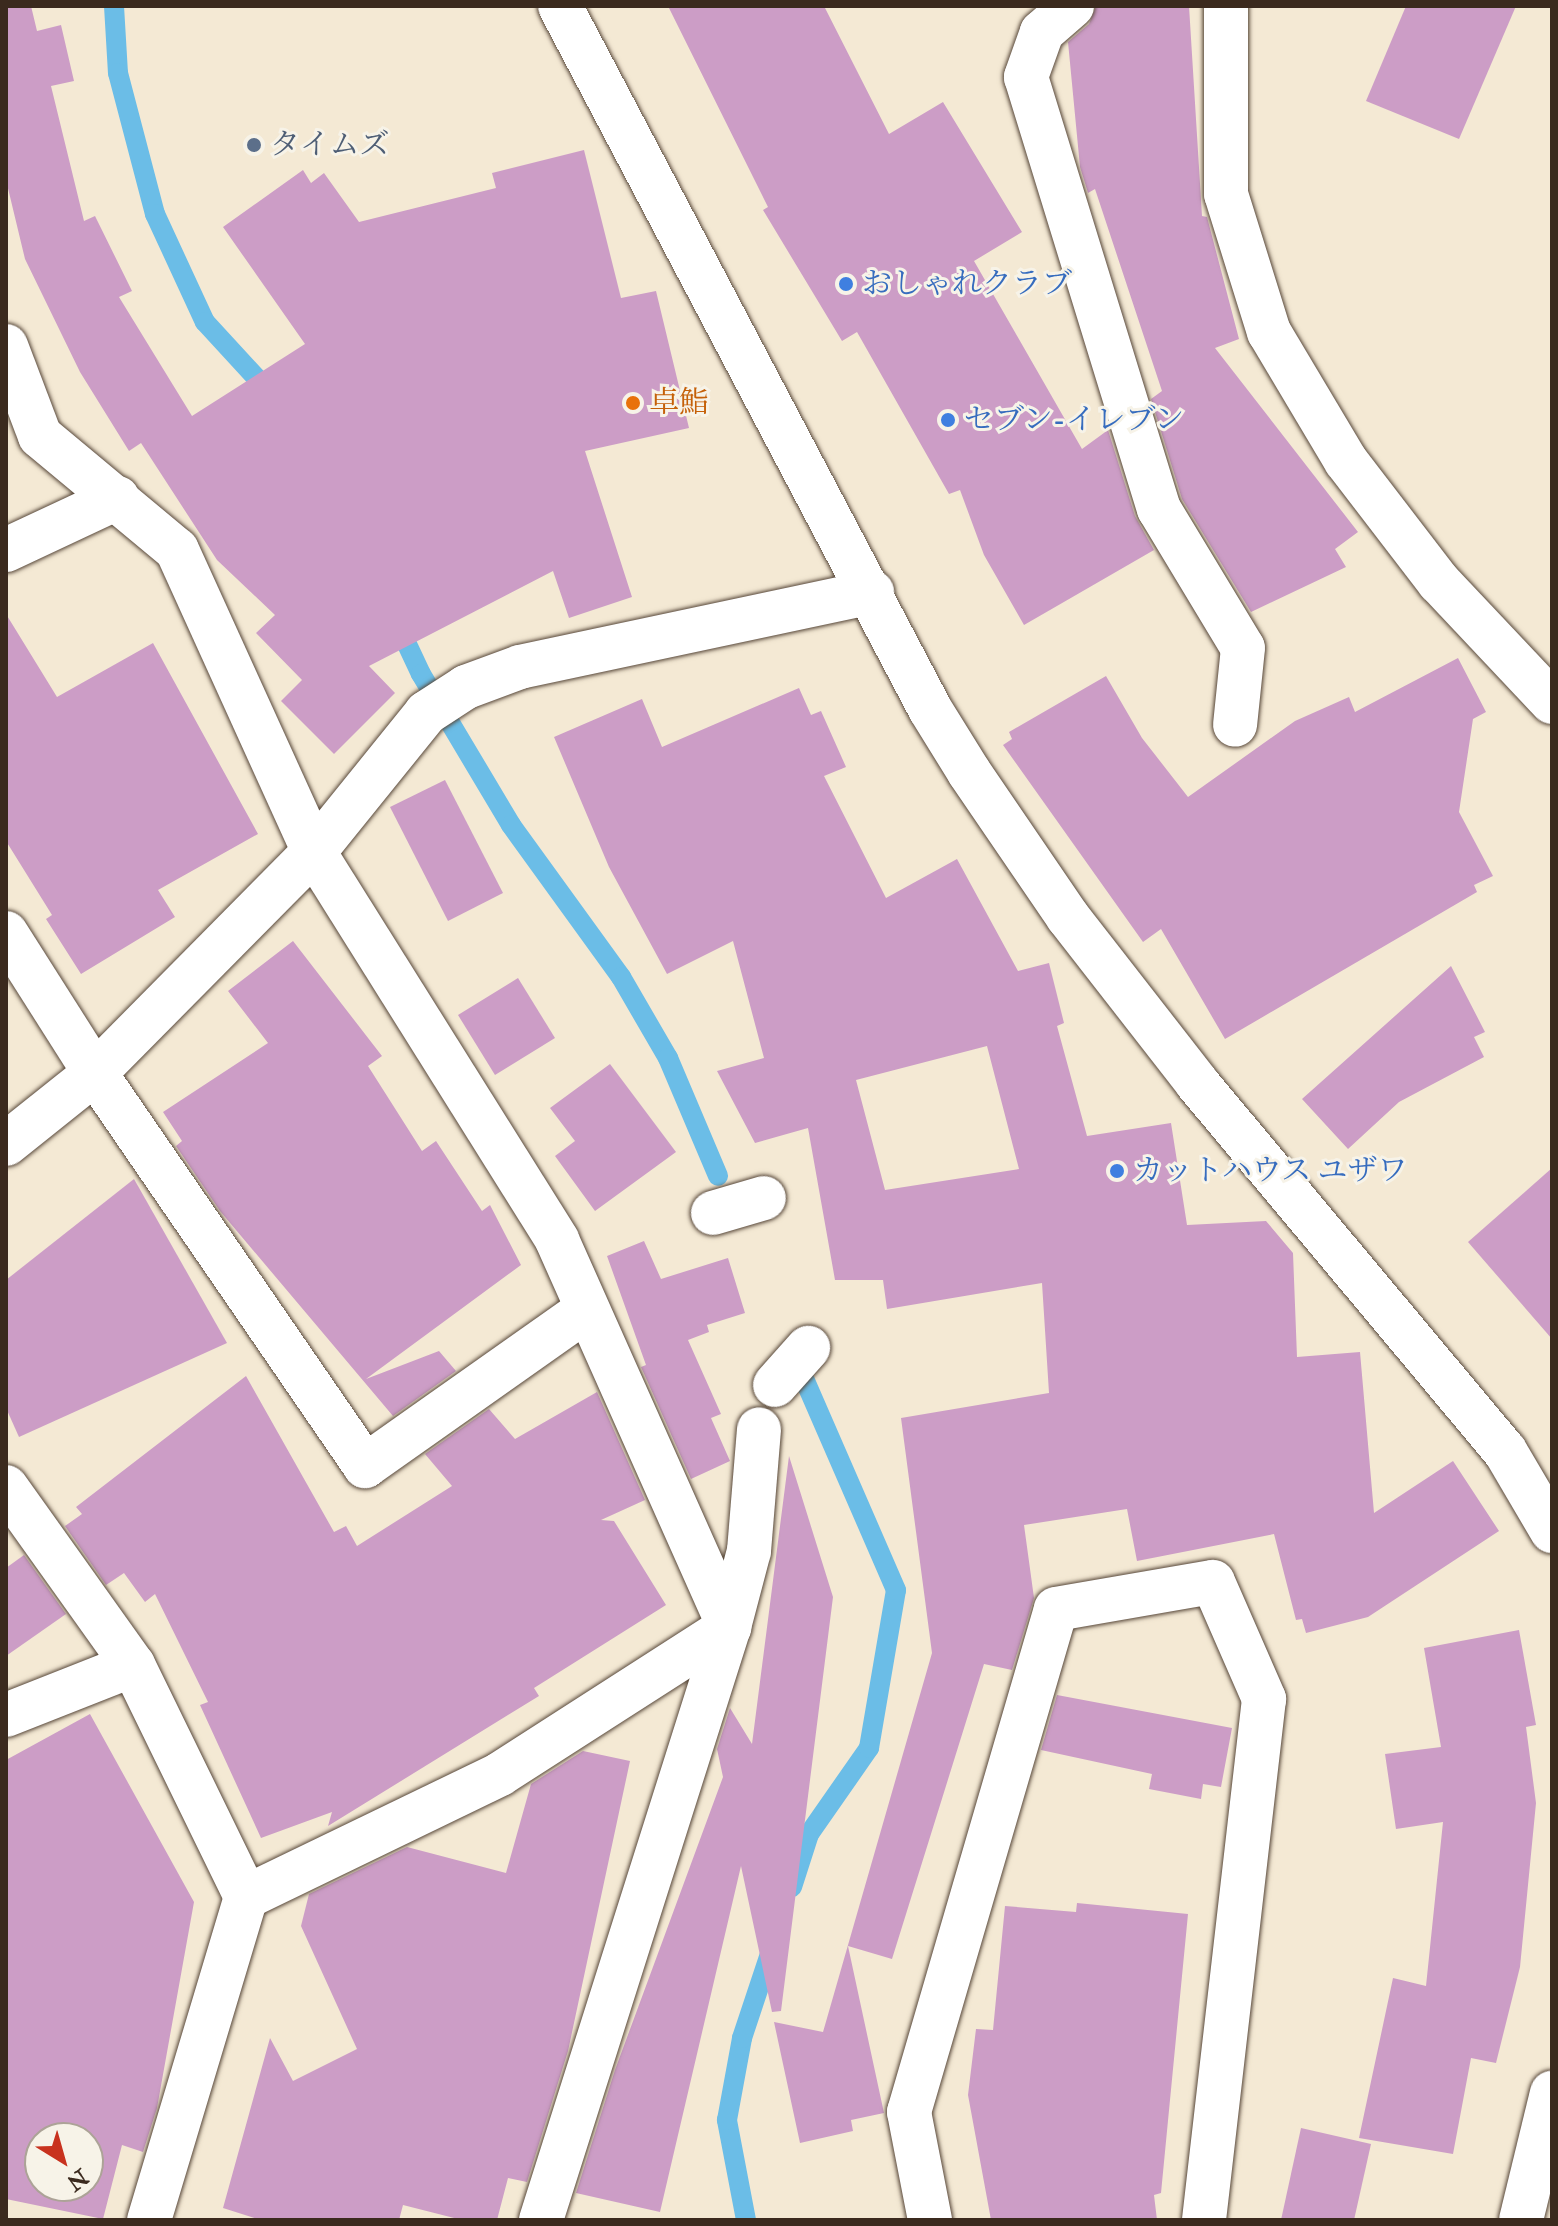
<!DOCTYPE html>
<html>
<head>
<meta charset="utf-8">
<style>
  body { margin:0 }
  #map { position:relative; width:1558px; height:2226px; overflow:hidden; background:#f4e9d4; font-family:"IM FELL Double Pica","Noto Serif JP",serif }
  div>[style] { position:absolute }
  .stream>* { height:20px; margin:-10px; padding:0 10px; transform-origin:10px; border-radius:10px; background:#6bbde7 }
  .building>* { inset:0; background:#cc9dc6 }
  .roads { filter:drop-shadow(0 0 2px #574739) drop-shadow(0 0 2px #574739) }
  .minor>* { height:44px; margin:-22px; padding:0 22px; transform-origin:22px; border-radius:22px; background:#fff }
  .tertiary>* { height:44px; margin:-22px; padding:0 22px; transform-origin:22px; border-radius:22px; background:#fff }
  .dots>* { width:22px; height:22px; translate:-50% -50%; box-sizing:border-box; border:4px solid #f7f3e8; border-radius:50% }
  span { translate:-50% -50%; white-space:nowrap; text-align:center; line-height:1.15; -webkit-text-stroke:6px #f7f3e8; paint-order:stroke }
  .service-label { font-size:30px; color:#4e5e75 }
  .left { translate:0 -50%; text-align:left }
  .shop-label { font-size:30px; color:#366cbe }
  .food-label { font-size:30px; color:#c56008 }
  .frame { position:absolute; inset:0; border:8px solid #3b2a1e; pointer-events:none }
  .north { position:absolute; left:24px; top:2122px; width:80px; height:80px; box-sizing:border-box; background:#f7f3e8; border:2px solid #aca397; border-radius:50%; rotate:143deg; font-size:22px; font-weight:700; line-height:32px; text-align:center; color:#3b2a1e }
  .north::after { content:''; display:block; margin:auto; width:28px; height:36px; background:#c8321e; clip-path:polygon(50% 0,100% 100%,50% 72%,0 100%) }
</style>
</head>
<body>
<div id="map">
  <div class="stream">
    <div style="left:114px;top:6px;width:67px;rotate:86.6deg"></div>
    <div style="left:118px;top:73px;width:146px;rotate:75.3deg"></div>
    <div style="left:155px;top:214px;width:119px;rotate:65.2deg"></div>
    <div style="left:205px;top:322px;width:100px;rotate:47.4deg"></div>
    <div style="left:397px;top:623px;width:56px;rotate:64.8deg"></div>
    <div style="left:421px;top:674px;width:176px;rotate:59.2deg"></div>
    <div style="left:511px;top:825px;width:188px;rotate:54.1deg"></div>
    <div style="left:621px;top:977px;width:94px;rotate:59.9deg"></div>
    <div style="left:668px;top:1058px;width:128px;rotate:67deg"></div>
    <div style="left:792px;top:1887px;width:56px;rotate:-72.2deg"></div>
    <div style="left:809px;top:1834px;width:105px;rotate:-55.1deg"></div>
    <div style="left:869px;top:1748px;width:160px;rotate:-80.3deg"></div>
    <div style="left:896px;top:1590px;width:231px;rotate:-113.5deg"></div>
    <div style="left:746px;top:2220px;width:102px;rotate:-100.8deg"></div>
    <div style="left:727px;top:2120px;width:83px;rotate:-79.6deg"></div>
    <div style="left:742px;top:2038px;width:95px;rotate:-71.6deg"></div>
  </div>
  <div class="building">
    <div style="clip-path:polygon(6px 6px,31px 6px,37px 31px,61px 25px,74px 81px,51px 86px,84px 221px,95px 216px,132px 291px,119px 297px,192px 416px,305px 344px,223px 227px,303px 170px,311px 183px,324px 173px,359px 222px,496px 188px,492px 173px,584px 150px,621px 298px,656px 291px,689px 428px,585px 451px,632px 597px,569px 618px,553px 571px,369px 666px,395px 693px,334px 754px,281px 701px,302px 680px,256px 633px,275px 615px,217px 560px,141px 443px,129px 451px,80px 372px,25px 259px,6px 180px)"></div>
    <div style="clip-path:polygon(668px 6px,824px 6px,889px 134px,943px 102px,1022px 232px,974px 261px,1082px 449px,1108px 430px,1135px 516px,1154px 550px,1024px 625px,984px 555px,960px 490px,949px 494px,857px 332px,842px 341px,763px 210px,768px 207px)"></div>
    <div style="clip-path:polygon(1096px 6px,1189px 6px,1202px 216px,1207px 217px,1239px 339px,1215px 348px,1358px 532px,1335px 549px,1346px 567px,1251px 612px,1182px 499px,1151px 399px,1162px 391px,1095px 189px,1088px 193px,1080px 167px,1068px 42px,1089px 24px)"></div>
    <div style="clip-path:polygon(1406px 6px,1516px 6px,1459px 139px,1366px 101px)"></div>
    <div style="clip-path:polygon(6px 614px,57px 697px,153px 643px,258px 834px,158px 890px,175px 917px,81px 974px,46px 919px,52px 915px,6px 841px)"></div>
    <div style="clip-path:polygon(1458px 658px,1486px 712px,1473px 719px,1459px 812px,1493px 876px,1474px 885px,1477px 892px,1225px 1039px,1161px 929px,1143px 942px,1003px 745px,1012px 739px,1009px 732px,1106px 676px,1142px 738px,1188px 797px,1295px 721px,1349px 697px,1355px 712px)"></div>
    <div style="clip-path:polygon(evenodd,799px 688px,811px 715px,821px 711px,846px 767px,824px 776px,886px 898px,957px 859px,1018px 971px,1049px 963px,1064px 1023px,1057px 1026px,1087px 1136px,1171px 1123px,1187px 1225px,1266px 1221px,1293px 1253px,1297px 1357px,1360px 1352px,1374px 1513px,1453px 1461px,1499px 1531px,1368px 1617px,1306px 1633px,1302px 1619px,1296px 1620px,1274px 1534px,1137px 1561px,1127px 1509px,1024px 1525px,1034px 1598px,1012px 1670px,984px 1664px,892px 1959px,848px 1946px,884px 2113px,851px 2120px,853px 2131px,800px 2143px,774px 2022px,823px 2032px,932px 1653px,901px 1418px,1049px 1393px,1042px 1283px,887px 1309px,883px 1280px,835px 1280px,808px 1128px,755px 1143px,717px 1071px,764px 1058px,733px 941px,667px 974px,609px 867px,554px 737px,642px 699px,662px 747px,799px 688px,987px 1046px,1019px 1169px,885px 1190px,856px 1080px,987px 1046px)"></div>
    <div style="clip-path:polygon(445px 780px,503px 893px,448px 921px,390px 807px)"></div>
    <div style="clip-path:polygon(293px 941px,382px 1056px,368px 1066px,422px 1151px,436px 1141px,482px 1211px,490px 1205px,521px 1265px,366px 1379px,439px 1351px,456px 1371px,393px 1416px,220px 1211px,176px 1146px,182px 1141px,163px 1112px,268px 1043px,228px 991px)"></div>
    <div style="clip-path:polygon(1451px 966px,1485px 1032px,1474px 1037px,1484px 1057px,1399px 1102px,1348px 1149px,1302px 1099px)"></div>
    <div style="clip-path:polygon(518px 978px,555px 1038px,495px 1075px,458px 1015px)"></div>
    <div style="clip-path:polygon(610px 1064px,676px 1152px,595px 1211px,555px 1156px,575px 1141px,550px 1108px)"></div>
    <div style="clip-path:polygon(1552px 1168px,1552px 1339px,1468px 1242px)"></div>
    <div style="clip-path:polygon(134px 1179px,227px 1343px,19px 1437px,6px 1408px,6px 1280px)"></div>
    <div style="clip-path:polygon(644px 1241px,661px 1279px,728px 1258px,745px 1313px,707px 1325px,709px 1332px,688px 1340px,721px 1414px,711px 1418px,730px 1461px,691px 1479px,641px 1367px,646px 1365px,607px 1256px)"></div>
    <div style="clip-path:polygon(246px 1376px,334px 1532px,346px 1526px,357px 1546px,452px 1486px,425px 1454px,489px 1409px,515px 1439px,597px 1392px,645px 1500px,601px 1520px,614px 1521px,666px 1605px,534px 1688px,539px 1696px,328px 1826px,332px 1812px,261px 1838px,200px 1705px,208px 1702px,155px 1594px,145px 1602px,124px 1573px,106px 1585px,65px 1526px,82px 1514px,76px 1507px)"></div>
    <div style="clip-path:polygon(789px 1456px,833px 1597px,781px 2011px,772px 2012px,741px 1866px,660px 2212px,576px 2193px,615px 2070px,723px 1777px,717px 1749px,730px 1708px,752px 1744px)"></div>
    <div style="clip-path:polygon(24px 1555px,66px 1614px,6px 1656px,6px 1568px)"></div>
    <div style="clip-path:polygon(1519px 1630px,1536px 1725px,1526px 1727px,1536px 1803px,1520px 1967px,1496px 2063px,1471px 2058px,1453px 2154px,1359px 2138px,1393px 1978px,1426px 1986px,1443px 1822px,1396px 1829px,1385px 1754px,1441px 1747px,1424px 1648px)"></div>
    <div style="clip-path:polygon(1057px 1695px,1232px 1728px,1221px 1787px,1203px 1784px,1201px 1799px,1149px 1789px,1152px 1774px,1041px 1750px)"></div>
    <div style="clip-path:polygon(evenodd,90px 1714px,194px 1902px,157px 2108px,143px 2152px,122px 2145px,103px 2219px,6px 2199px,6px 1760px,90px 1714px,40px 2138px,88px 2138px,88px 2186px,40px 2186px,40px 2138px)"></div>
    <div style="clip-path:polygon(583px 1751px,630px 1761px,568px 2051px,527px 2182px,508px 2178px,497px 2220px,462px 2220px,403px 2205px,399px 2220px,261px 2220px,223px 2208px,270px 2038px,293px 2081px,357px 2049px,301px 1926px,309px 1894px,407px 1847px,506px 1873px,531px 1784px)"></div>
    <div style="clip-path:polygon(1077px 1903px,1188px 1914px,1161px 2193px,1154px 2195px,1157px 2220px,991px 2220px,968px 2095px,976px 2029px,993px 2030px,1005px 1906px,1076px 1912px)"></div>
    <div style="clip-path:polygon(1301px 2128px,1371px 2144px,1354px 2220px,1281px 2220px)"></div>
  </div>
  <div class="roads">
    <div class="minor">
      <div style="left:1072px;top:6px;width:40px;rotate:139deg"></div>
      <div style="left:1042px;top:32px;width:48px;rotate:109.6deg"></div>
      <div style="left:1026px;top:77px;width:452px;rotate:72.9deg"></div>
      <div style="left:1159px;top:509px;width:162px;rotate:58.9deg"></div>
      <div style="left:1243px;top:648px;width:77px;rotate:95.9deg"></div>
      <div style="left:6px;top:346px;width:96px;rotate:69.3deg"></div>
      <div style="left:40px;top:436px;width:178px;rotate:39.8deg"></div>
      <div style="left:177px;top:550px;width:332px;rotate:65.6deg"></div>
      <div style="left:314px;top:852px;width:458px;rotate:57.9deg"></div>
      <div style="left:557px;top:1240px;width:424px;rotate:66deg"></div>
      <div style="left:6px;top:550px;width:123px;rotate:-25.1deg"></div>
      <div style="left:6px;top:933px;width:166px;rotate:57.6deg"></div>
      <div style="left:95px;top:1073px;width:477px;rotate:55.5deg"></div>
      <div style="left:365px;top:1466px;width:269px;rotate:-35.2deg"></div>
      <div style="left:713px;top:1213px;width:53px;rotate:-16.4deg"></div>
      <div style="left:775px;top:1385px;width:50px;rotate:-48.3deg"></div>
      <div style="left:6px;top:1487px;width:219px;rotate:54.5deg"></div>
      <div style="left:133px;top:1665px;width:258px;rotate:64deg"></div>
      <div style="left:246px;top:1897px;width:337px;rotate:106.7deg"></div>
      <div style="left:729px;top:1627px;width:79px;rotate:-75.3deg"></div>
      <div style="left:749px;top:1551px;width:122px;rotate:-85.3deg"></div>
      <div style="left:6px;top:1715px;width:136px;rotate:-21.5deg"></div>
      <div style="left:246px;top:1897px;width:282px;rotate:-25.8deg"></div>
      <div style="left:500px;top:1774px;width:272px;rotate:-32.7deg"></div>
      <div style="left:729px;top:1627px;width:622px;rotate:107.59deg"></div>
      <div style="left:930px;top:2220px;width:110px;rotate:-101deg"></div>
      <div style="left:909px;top:2112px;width:524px;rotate:-73.71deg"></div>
      <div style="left:1056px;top:1609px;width:159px;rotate:-9.8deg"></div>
      <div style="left:1213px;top:1582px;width:128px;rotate:66.4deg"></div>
      <div style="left:1264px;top:1699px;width:524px;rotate:96.57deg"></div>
    </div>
    <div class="tertiary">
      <div style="left:560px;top:6px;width:794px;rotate:62.24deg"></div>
      <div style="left:930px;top:709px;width:74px;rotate:58.2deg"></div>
      <div style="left:969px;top:772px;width:176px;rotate:55.7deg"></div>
      <div style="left:1068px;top:917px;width:210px;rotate:52.1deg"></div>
      <div style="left:1197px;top:1083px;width:480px;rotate:50.1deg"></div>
      <div style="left:1505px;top:1451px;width:93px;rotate:59.6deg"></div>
      <div style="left:1226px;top:6px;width:188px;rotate:90deg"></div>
      <div style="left:1226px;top:194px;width:145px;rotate:72.7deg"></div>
      <div style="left:1269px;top:332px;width:150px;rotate:59.2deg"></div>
      <div style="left:1346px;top:461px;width:153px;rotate:52.5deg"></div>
      <div style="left:1439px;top:582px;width:165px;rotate:46.7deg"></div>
      <div style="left:6px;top:1144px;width:114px;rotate:-38.6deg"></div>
      <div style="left:95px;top:1073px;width:311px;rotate:-45.3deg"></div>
      <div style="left:314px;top:852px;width:179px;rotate:-51.1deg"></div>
      <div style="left:426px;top:713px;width:48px;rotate:-33deg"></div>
      <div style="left:466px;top:687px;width:58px;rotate:-20.3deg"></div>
      <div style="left:520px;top:667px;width:360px;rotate:-12deg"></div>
      <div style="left:1521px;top:2220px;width:131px;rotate:-76.3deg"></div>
    </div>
  </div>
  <div class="dots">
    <div style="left:254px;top:145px;background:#5c6f8a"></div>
    <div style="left:846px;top:284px;background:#3f7fe0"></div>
    <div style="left:633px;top:403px;background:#e8710a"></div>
    <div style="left:948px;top:420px;background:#3f7fe0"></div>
    <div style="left:1117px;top:1171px;background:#3f7fe0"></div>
  </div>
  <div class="service-label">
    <span class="left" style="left:270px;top:145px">タイムズ</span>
  </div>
  <div class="shop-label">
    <span class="left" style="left:862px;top:284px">おしゃれクラブ</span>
    <span class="left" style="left:964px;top:420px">セブン-イレブン</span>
    <span class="left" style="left:1133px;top:1171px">カットハウス ユザワ</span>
  </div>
  <div class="food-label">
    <span class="left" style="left:649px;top:403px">卓鮨</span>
  </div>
  <div class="frame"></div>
  <div class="north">N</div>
</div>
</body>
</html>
